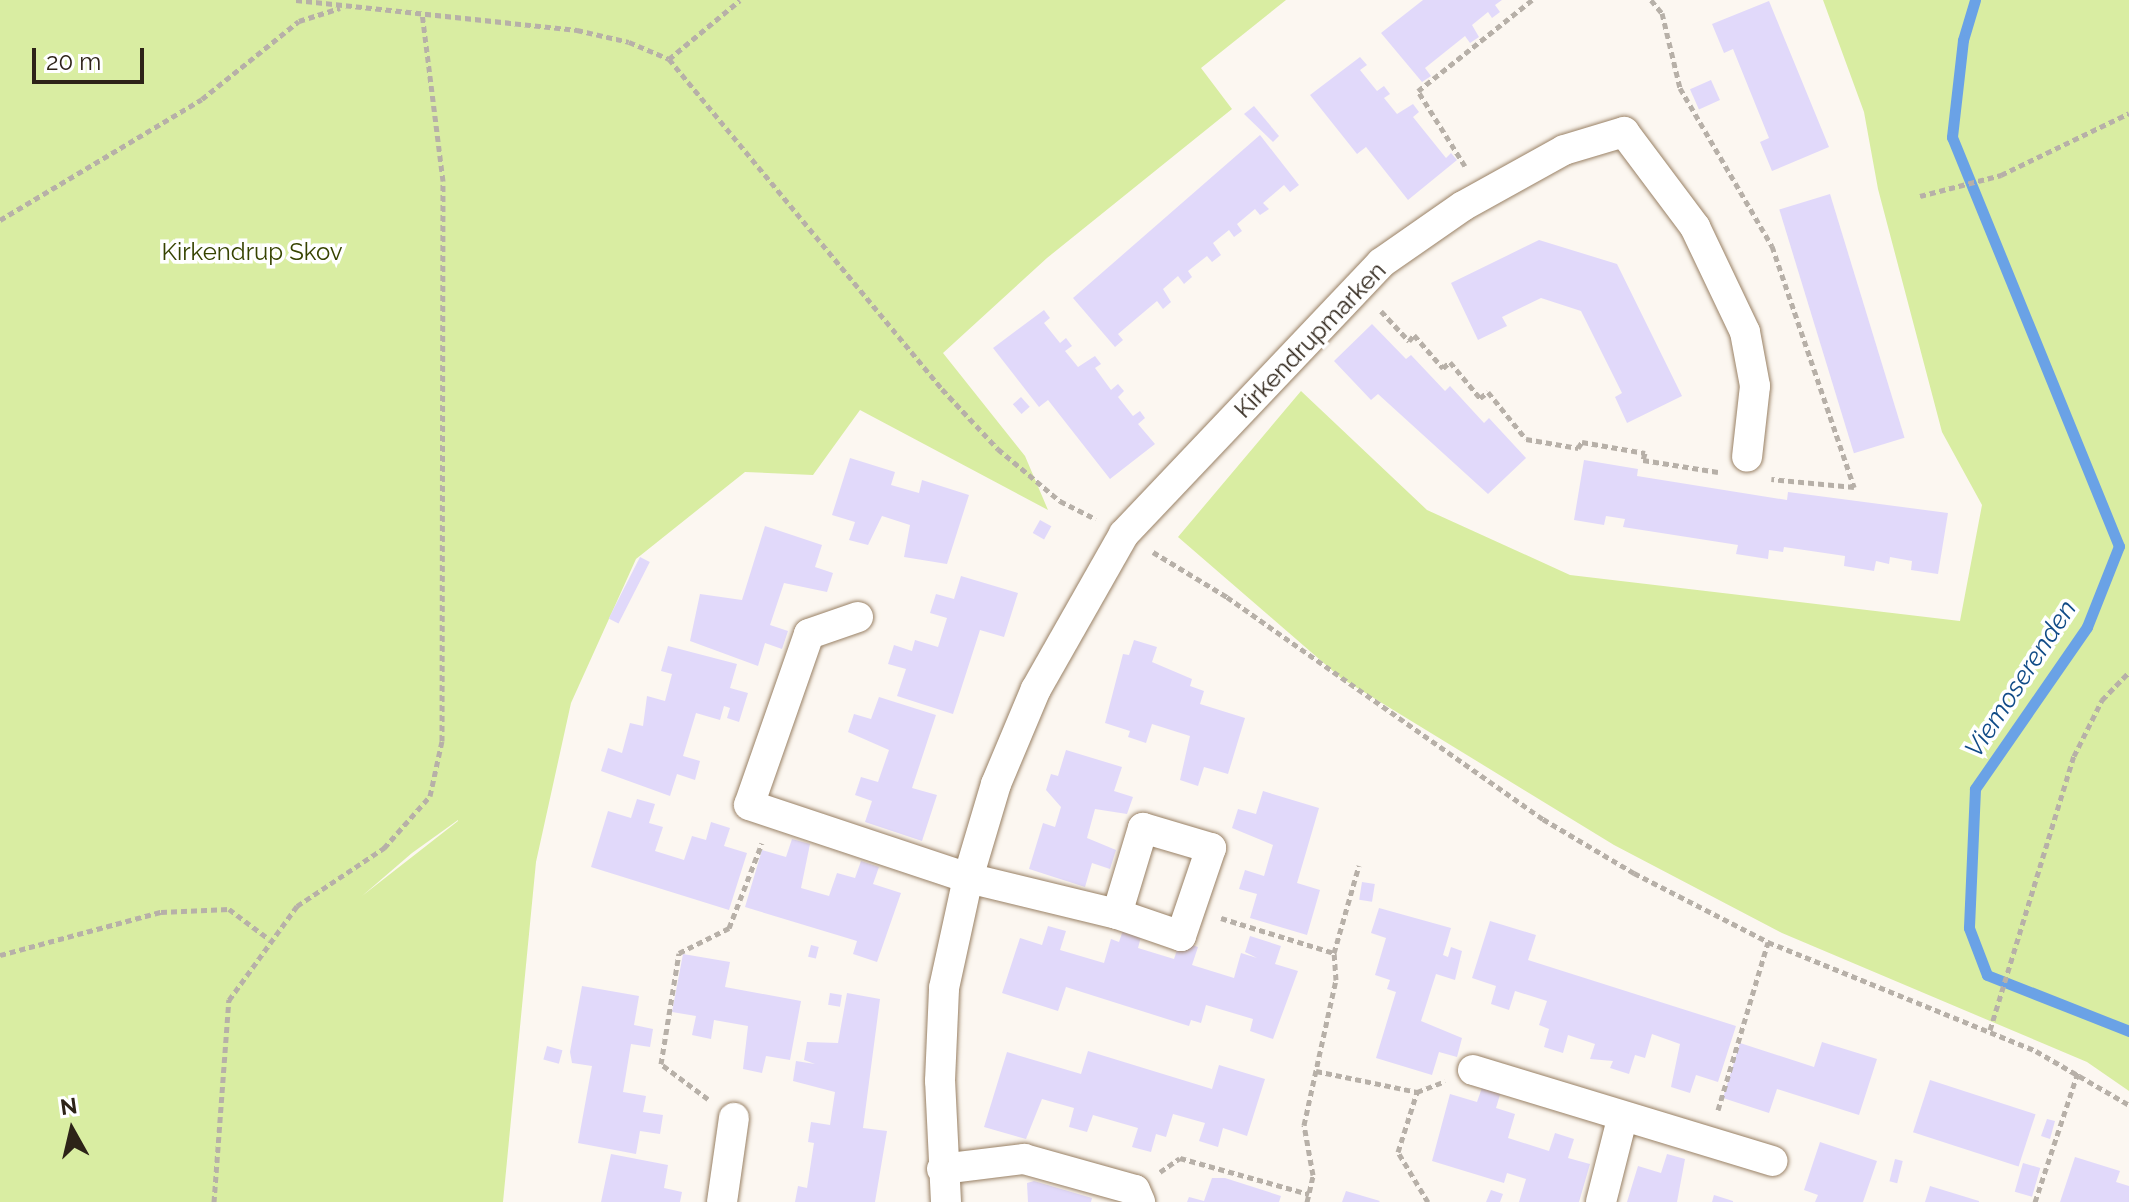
<!DOCTYPE html>
<style>
body{margin:0}
#map{position:relative;width:2129px;height:1202px;overflow:hidden;background:#fcf7f1;font-family:Raleway,sans-serif}
div>[style]{position:absolute}
.green>*{inset:0;background:#d9eda2}
.stream>*{height:11px;margin:-5.5px;padding:0 5.5px;transform-origin:5.5px;border-radius:5.5px;background:#6aa2e6}
.building>*{inset:0;background:#e1d9fa;transform-origin:0 0}
.path>*{height:5px;margin-top:-2.5px;transform-origin:0;background:repeating-linear-gradient(90deg,#b7b0a8 0 6px,transparent 0 10px)}
.roads{filter:drop-shadow(0 0 2px #998165) drop-shadow(0 0 2px #998165)}
.street>*{height:30px;margin:-15px;padding:0 15px;transform-origin:15px;border-radius:15px;background:#fff}
span{translate:-50% -50%;white-space:nowrap;text-align:center;line-height:1.15;-webkit-text-stroke:7px #fff;paint-order:stroke}
.park-label{font-size:24px;color:#364300}
.street-label{font-size:24px;color:#2d2318}
.water-label{font-size:26px;color:#104b87;font-style:italic}
.north{position:absolute;left:32px;top:1090px;width:80px;height:80px;-webkit-text-stroke:6px #fff;paint-order:stroke;rotate:352deg;font-size:22px;font-weight:700;line-height:32px;text-align:center;color:#2d2318}
.north::after{content:'';display:block;margin:auto;width:28px;height:36px;background:#2d2318;clip-path:polygon(50% 0,100% 100%,50% 72%,0 100%)}
.scale{position:absolute;left:32px;top:48px;width:112px;height:36px;box-sizing:border-box;border:4px solid #2d2318;border-top:0;padding-left:10px;font-size:24px;line-height:28px;white-space:nowrap;color:#2d2318;-webkit-text-stroke:6px #fff;paint-order:stroke}
</style>
<div id="map">
<div class="green">
<div style="clip-path:polygon(evenodd,0 0,1286px 0,1201px 68px,1232px 109px,1047px 258px,943px 353px,1025px 456px,1048px 510px,860px 410px,813px 475px,745px 472px,636px 559px,571px 703px,536px 862px,503px 1202px,0 1202px,0 0,458px 820px,458px 821px,362px 896px,412px 853px,458px 820px)"></div>
<div style="clip-path:polygon(1823px 0,2129px 0,2129px 1091px,2087px 1062px,1782px 933px,1614px 845px,1341px 678px,1178px 537px,1301px 391px,1427px 510px,1570px 575px,1960px 621px,1982px 505px,1942px 432px,1878px 189px,1864px 112px)"></div>
</div>
<div class="stream">
<div style="left:1975px;top:0;width:42px;rotate:106.7deg"></div>
<div style="left:1963px;top:40px;width:98px;rotate:96.5deg"></div>
<div style="left:1952px;top:137px;width:442px;rotate:67.8deg"></div>
<div style="left:2119px;top:546px;width:87px;rotate:111.6deg"></div>
<div style="left:2087px;top:627px;width:197px;rotate:124.7deg"></div>
<div style="left:1975px;top:789px;width:139px;rotate:92.5deg"></div>
<div style="left:1969px;top:928px;width:50px;rotate:69deg"></div>
<div style="left:1987px;top:975px;width:153px;rotate:21.5deg"></div>
</div>
<div class="building">
<div style="clip-path:polygon(1423px 0,1502px 0,1495px 5px,1500px 12px,1492px 18px,1488px 12px,1472px 25px,1479px 37px,1470px 43px,1465px 36px,1425px 68px,1431px 76px,1422px 82px,1381px 33px)"></div>
<div style="clip-path:polygon(1769px 1px,1829px 147px,1772px 171px,1760px 142px,1769px 138px,1733px 49px,1724px 53px,1712px 24px)"></div>
<div style="clip-path:polygon(1360px 57px,1367px 65px,1360px 70px,1377px 91px,1384px 86px,1390px 94px,1384px 98px,1397px 114px,1413px 104px,1419px 112px,1413px 117px,1446px 158px,1451px 153px,1457px 160px,1408px 200px,1366px 147px,1357px 154px,1310px 95px)"></div>
<div style="left:1711px;top:80px;width:22px;height:23px;rotate:66deg"></div>
<div style="clip-path:polygon(1254px 106px,1279px 136px,1273px 142px,1244px 114px)"></div>
<div style="clip-path:polygon(1260px 135px,1299px 185px,1290px 192px,1284px 185px,1263px 203px,1269px 209px,1260px 215px,1255px 209px,1237px 224px,1242px 231px,1234px 237px,1229px 230px,1213px 243px,1221px 255px,1212px 262px,1207px 256px,1188px 271px,1192px 277px,1184px 284px,1178px 276px,1163px 289px,1171px 302px,1163px 309px,1157px 301px,1118px 334px,1123px 340px,1115px 347px,1073px 298px)"></div>
<div style="left:1830px;top:194px;width:255px;height:53px;rotate:73deg"></div>
<div style="clip-path:polygon(1539px 240px,1617px 264px,1682px 396px,1627px 423px,1615px 397px,1622px 393px,1581px 311px,1541px 298px,1502px 317px,1507px 326px,1478px 340px,1451px 283px)"></div>
<div style="clip-path:polygon(1044px 310px,1050px 318px,1044px 323px,1060px 343px,1066px 338px,1072px 346px,1065px 351px,1078px 367px,1095px 356px,1101px 364px,1095px 368px,1111px 390px,1118px 384px,1124px 391px,1118px 397px,1133px 416px,1140px 411px,1145px 418px,1138px 424px,1155px 444px,1110px 479px,1048px 400px,1039px 407px,993px 348px)"></div>
<div style="clip-path:polygon(1372px 324px,1406px 359px,1411px 355px,1445px 391px,1450px 386px,1484px 423px,1489px 418px,1526px 458px,1488px 494px,1378px 394px,1371px 400px,1334px 361px)"></div>
<div style="left:1021px;top:397px;width:13px;height:11px;rotate:48deg"></div>
<div style="clip-path:polygon(850px 458px,895px 472px,891px 485px,919px 493px,922px 480px,969px 495px,947px 564px,904px 557px,910px 525px,882px 516px,868px 545px,849px 540px,855px 522px,832px 515px)"></div>
<div style="clip-path:polygon(1584px 460px,1638px 469px,1637px 476px,1787px 500px,1788px 492px,1948px 513px,1938px 574px,1911px 570px,1912px 561px,1890px 557px,1889px 564px,1876px 561px,1874px 571px,1844px 566px,1845px 556px,1784px 547px,1783px 552px,1769px 550px,1768px 559px,1736px 554px,1738px 545px,1623px 527px,1625px 519px,1606px 516px,1604px 525px,1574px 520px)"></div>
<div style="left:1040px;top:520px;width:13px;height:15px;rotate:29deg"></div>
<div style="clip-path:polygon(765px 526px,822px 545px,815px 567px,833px 573px,827px 592px,784px 583px,770px 625px,788px 631px,782px 649px,765px 643px,758px 666px,690px 641px,700px 594px,742px 600px)"></div>
<div style="left:640px;top:557px;width:11px;height:69px;rotate:27deg"></div>
<div style="clip-path:polygon(961px 576px,1018px 593px,1004px 637px,980px 630px,953px 714px,897px 696px,906px 669px,888px 664px,894px 645px,912px 651px,915px 640px,938px 647px,947px 618px,930px 613px,936px 594px,954px 599px)"></div>
<div style="clip-path:polygon(1134px 640px,1157px 647px,1152px 662px,1192px 679px,1190px 686px,1204px 691px,1200px 704px,1245px 718px,1228px 774px,1204px 767px,1198px 786px,1180px 780px,1190px 736px,1152px 724px,1146px 743px,1128px 737px,1130px 731px,1105px 723px,1123px 654px,1129px 655px)"></div>
<div style="clip-path:polygon(668px 646px,737px 664px,730px 688px,748px 693px,739px 722px,727px 718px,730px 708px,724px 706px,720px 720px,696px 713px,683px 756px,700px 761px,695px 780px,677px 774px,670px 796px,601px 771px,608px 748px,622px 753px,630px 723px,643px 726px,647px 696px,665px 701px,672px 674px,661px 671px)"></div>
<div style="clip-path:polygon(879px 697px,936px 715px,912px 788px,937px 795px,922px 841px,865px 822px,872px 801px,855px 795px,861px 777px,878px 782px,889px 750px,848px 732px,854px 714px,871px 719px)"></div>
<div style="clip-path:polygon(1066px 750px,1122px 767px,1114px 791px,1133px 797px,1127px 814px,1095px 809px,1087px 838px,1116px 850px,1110px 869px,1092px 863px,1085px 887px,1029px 869px,1043px 823px,1055px 827px,1061px 807px,1046px 790px,1051px 774px,1058px 776px)"></div>
<div style="clip-path:polygon(1263px 791px,1319px 808px,1297px 883px,1320px 890px,1307px 935px,1250px 918px,1257px 894px,1239px 889px,1245px 870px,1264px 876px,1273px 845px,1232px 828px,1238px 809px,1256px 814px)"></div>
<div style="clip-path:polygon(637px 799px,655px 804px,649px 823px,663px 827px,655px 851px,684px 860px,692px 836px,706px 840px,711px 822px,730px 828px,724px 846px,747px 853px,729px 910px,591px 867px,608px 811px,631px 818px)"></div>
<div style="clip-path:polygon(792px 839px,810px 844px,801px 888px,829px 896px,837px 873px,855px 878px,861px 861px,879px 867px,873px 884px,901px 893px,877px 962px,853px 954px,857px 941px,745px 907px,762px 850px,786px 857px)"></div>
<div style="left:1362px;top:882px;width:13px;height:18px;rotate:9deg"></div>
<div style="clip-path:polygon(1379px 908px,1451px 928px,1443px 955px,1448px 957px,1451px 947px,1462px 951px,1455px 980px,1436px 974px,1421px 1021px,1462px 1038px,1457px 1057px,1439px 1052px,1432px 1075px,1376px 1058px,1396px 992px,1387px 989px,1390px 980px,1375px 975px,1386px 938px,1371px 933px)"></div>
<div style="clip-path:polygon(1490px 921px,1536px 935px,1528px 960px,1736px 1026px,1718px 1082px,1696px 1075px,1690px 1093px,1671px 1087px,1680px 1044px,1652px 1034px,1645px 1058px,1635px 1055px,1629px 1074px,1610px 1068px,1613px 1061px,1590px 1059px,1595px 1044px,1568px 1035px,1563px 1053px,1544px 1047px,1549px 1029px,1539px 1025px,1547px 1001px,1515px 991px,1509px 1010px,1491px 1004px,1496px 986px,1472px 978px)"></div>
<div style="clip-path:polygon(1125px 924px,1143px 929px,1138px 948px,1174px 959px,1180px 941px,1198px 947px,1192px 965px,1234px 978px,1241px 953px,1257px 958px,1245px 952px,1250px 936px,1281px 946px,1275px 964px,1298px 971px,1273px 1039px,1250px 1031px,1253px 1019px,1206px 1005px,1201px 1023px,1191px 1020px,1189px 1026px,1066px 987px,1058px 1011px,1002px 993px,1020px 938px,1042px 945px,1048px 926px,1066px 931px,1060px 950px,1104px 963px,1111px 939px,1119px 942px)"></div>
<div style="left:811px;top:945px;width:8px;height:12px;rotate:14deg"></div>
<div style="clip-path:polygon(683px 954px,730px 962px,725px 987px,801px 1001px,790px 1060px,766px 1056px,762px 1073px,743px 1069px,748px 1026px,714px 1020px,711px 1039px,692px 1035px,696px 1016px,672px 1012px)"></div>
<div style="clip-path:polygon(582px 986px,639px 996px,634px 1025px,653px 1029px,650px 1047px,631px 1044px,623px 1092px,646px 1096px,643px 1112px,663px 1115px,660px 1134px,640px 1131px,636px 1154px,578px 1143px,592px 1066px,572px 1063px,570px 1052px)"></div>
<div style="left:830px;top:993px;width:12px;height:12px;rotate:9deg"></div>
<div style="clip-path:polygon(847px 993px,880px 999px,863px 1128px,887px 1131px,875px 1202px,795px 1202px,798px 1186px,807px 1188px,814px 1143px,808px 1142px,811px 1122px,830px 1125px,835px 1092px,793px 1081px,796px 1061px,815px 1064px,804px 1060px,807px 1042px,838px 1043px)"></div>
<div style="clip-path:polygon(1822px 1042px,1877px 1059px,1859px 1115px,1777px 1089px,1769px 1113px,1723px 1098px,1740px 1043px,1814px 1067px)"></div>
<div style="left:547px;top:1046px;width:16px;height:14px;rotate:15deg"></div>
<div style="clip-path:polygon(1088px 1051px,1212px 1089px,1219px 1065px,1265px 1079px,1247px 1136px,1223px 1128px,1218px 1147px,1199px 1141px,1205px 1123px,1173px 1114px,1166px 1137px,1156px 1134px,1151px 1152px,1132px 1147px,1138px 1128px,1093px 1115px,1087px 1132px,1069px 1127px,1074px 1108px,1042px 1099px,1026px 1139px,984px 1127px,1007px 1052px,1081px 1074px)"></div>
<div style="left:1930px;top:1080px;width:111px;height:55px;rotate:18deg"></div>
<div style="clip-path:polygon(1484px 1082px,1502px 1088px,1496px 1108px,1515px 1114px,1508px 1138px,1549px 1151px,1555px 1133px,1574px 1139px,1568px 1158px,1590px 1164px,1579px 1202px,1519px 1202px,1526px 1179px,1507px 1173px,1504px 1183px,1432px 1161px,1450px 1094px,1477px 1102px)"></div>
<div style="clip-path:polygon(2047px 1119px,2055px 1121px,2050px 1139px,2041px 1136px)"></div>
<div style="clip-path:polygon(1820px 1142px,1877px 1161px,1863px 1202px,1815px 1202px,1818px 1195px,1804px 1190px)"></div>
<div style="clip-path:polygon(611px 1154px,668px 1165px,664px 1188px,682px 1192px,680px 1202px,601px 1202px)"></div>
<div style="clip-path:polygon(1667px 1154px,1685px 1159px,1677px 1202px,1627px 1202px,1638px 1166px,1661px 1173px)"></div>
<div style="clip-path:polygon(2075px 1157px,2120px 1171px,2116px 1182px,2129px 1186px,2129px 1202px,2060px 1202px)"></div>
<div style="left:1895px;top:1159px;width:8px;height:23px;rotate:14deg"></div>
<div style="left:2023px;top:1163px;width:18px;height:30px;rotate:16deg"></div>
<div style="clip-path:polygon(1212px 1178px,1225px 1178px,1281px 1196px,1279px 1202px,1187px 1202px,1189px 1197px,1204px 1201px)"></div>
<div style="clip-path:polygon(1034px 1181px,1092px 1198px,1091px 1202px,1028px 1202px,1027px 1183px)"></div>
<div style="clip-path:polygon(1930px 1186px,1979px 1201px,1979px 1202px,1925px 1202px)"></div>
<div style="clip-path:polygon(1491px 1190px,1503px 1194px,1500px 1202px,1486px 1202px)"></div>
<div style="clip-path:polygon(1346px 1191px,1380px 1201px,1379px 1202px,1342px 1202px)"></div>
<div style="clip-path:polygon(1714px 1195px,1733px 1201px,1733px 1202px,1712px 1202px)"></div>
</div>
<div class="path">
<div style="left:296px;top:0;width:283px;rotate:6.1deg"></div>
<div style="left:577px;top:30px;width:53px;rotate:13deg"></div>
<div style="left:629px;top:42px;width:43px;rotate:23deg"></div>
<div style="left:669px;top:59px;width:428px;rotate:50.4deg"></div>
<div style="left:942px;top:389px;width:82px;rotate:47deg"></div>
<div style="left:998px;top:449px;width:81px;rotate:40deg"></div>
<div style="left:1060px;top:501px;width:40px;rotate:26.6deg"></div>
<div style="left:1651px;top:0;width:17px;rotate:50deg"></div>
<div style="left:1662px;top:13px;width:77px;rotate:76.5deg"></div>
<div style="left:1680px;top:88px;width:183px;rotate:59.8deg"></div>
<div style="left:1772px;top:246px;width:255px;rotate:71.2deg"></div>
<div style="left:1854px;top:487px;width:83px;rotate:-174.5deg"></div>
<div style="left:669px;top:59px;width:92px;rotate:-39.7deg"></div>
<div style="left:1465px;top:166px;width:89px;rotate:-122.1deg"></div>
<div style="left:1418px;top:91px;width:146px;rotate:-38.6deg"></div>
<div style="left:1920px;top:196px;width:84px;rotate:-14.5deg"></div>
<div style="left:2001px;top:175px;width:142px;rotate:-25.8deg"></div>
<div style="left:0;top:220px;width:235px;rotate:-30.9deg"></div>
<div style="left:202px;top:99px;width:124px;rotate:-38.8deg"></div>
<div style="left:299px;top:21px;width:43px;rotate:-17.6deg"></div>
<div style="left:1381px;top:311px;width:41px;rotate:47deg"></div>
<div style="left:1409px;top:341px;width:8px;rotate:-50deg"></div>
<div style="left:1414px;top:335px;width:44px;rotate:48.7deg"></div>
<div style="left:1443px;top:368px;width:9px;rotate:-41deg"></div>
<div style="left:1450px;top:362px;width:47px;rotate:50.2deg"></div>
<div style="left:1480px;top:398px;width:10px;rotate:-37deg"></div>
<div style="left:1488px;top:392px;width:60px;rotate:51deg"></div>
<div style="left:1526px;top:439px;width:53px;rotate:9.8deg"></div>
<div style="left:1578px;top:448px;width:7px;rotate:-56deg"></div>
<div style="left:1582px;top:442px;width:64px;rotate:9.9deg"></div>
<div style="left:1645px;top:453px;width:7px;rotate:106deg"></div>
<div style="left:1643px;top:460px;width:76px;rotate:9.1deg"></div>
<div style="left:1153px;top:552px;width:87px;rotate:31.3deg"></div>
<div style="left:1227px;top:597px;width:386px;rotate:35.1deg"></div>
<div style="left:1543px;top:819px;width:106px;rotate:30.7deg"></div>
<div style="left:1634px;top:873px;width:151px;rotate:27.2deg"></div>
<div style="left:1768px;top:942px;width:289px;rotate:22.1deg"></div>
<div style="left:2036px;top:1051px;width:108px;rotate:30.1deg"></div>
<div style="left:1221px;top:918px;width:118px;rotate:17.2deg"></div>
<div style="left:0;top:955px;width:167px;rotate:-15deg"></div>
<div style="left:161px;top:912px;width:68px;rotate:-2.5deg"></div>
<div style="left:229px;top:909px;width:50px;rotate:36.9deg"></div>
<div style="left:1990px;top:1030px;width:287px;rotate:-73deg"></div>
<div style="left:2074px;top:756px;width:63px;rotate:-63.4deg"></div>
<div style="left:2102px;top:700px;width:39px;rotate:-46deg"></div>
<div style="left:1316px;top:1071px;width:103px;rotate:11.7deg"></div>
<div style="left:708px;top:1099px;width:59px;rotate:-143.3deg"></div>
<div style="left:661px;top:1064px;width:112px;rotate:-80.8deg"></div>
<div style="left:679px;top:953px;width:56px;rotate:-26.6deg"></div>
<div style="left:729px;top:928px;width:91px;rotate:-68.8deg"></div>
<div style="left:1718px;top:1110px;width:175px;rotate:-73.4deg"></div>
<div style="left:1160px;top:1172px;width:24px;rotate:-35deg"></div>
<div style="left:1180px;top:1158px;width:134px;rotate:15.6deg"></div>
<div style="left:214px;top:1202px;width:203px;rotate:-85.8deg"></div>
<div style="left:229px;top:1000px;width:116px;rotate:-54.1deg"></div>
<div style="left:297px;top:906px;width:105px;rotate:-33.7deg"></div>
<div style="left:384px;top:848px;width:69px;rotate:-48.5deg"></div>
<div style="left:430px;top:796px;width:56px;rotate:-77.7deg"></div>
<div style="left:442px;top:741px;width:560px;rotate:-89.9deg"></div>
<div style="left:443px;top:181px;width:169px;rotate:-97.1deg"></div>
<div style="left:1307px;top:1202px;width:28px;rotate:-77deg"></div>
<div style="left:1313px;top:1175px;width:51px;rotate:-100.2deg"></div>
<div style="left:1304px;top:1125px;width:148px;rotate:-77.6deg"></div>
<div style="left:1336px;top:980px;width:27px;rotate:-94deg"></div>
<div style="left:1334px;top:953px;width:91px;rotate:-74.1deg"></div>
<div style="left:1428px;top:1202px;width:58px;rotate:-121deg"></div>
<div style="left:1398px;top:1152px;width:63px;rotate:-72.4deg"></div>
<div style="left:1417px;top:1092px;width:30px;rotate:-21deg"></div>
<div style="left:2035px;top:1202px;width:137px;rotate:-71.7deg"></div>
</div>
<div class="roads">
<div class="street">
<div style="left:858px;top:617px;width:52px;rotate:160.9deg"></div>
<div style="left:809px;top:634px;width:181px;rotate:109.3deg"></div>
<div style="left:749px;top:805px;width:231px;rotate:18.4deg"></div>
<div style="left:968px;top:878px;width:153px;rotate:13.6deg"></div>
<div style="left:1117px;top:914px;width:90px;rotate:-73.2deg"></div>
<div style="left:1143px;top:828px;width:71px;rotate:16.4deg"></div>
<div style="left:1211px;top:848px;width:93px;rotate:108.8deg"></div>
<div style="left:1181px;top:936px;width:68px;rotate:-161deg"></div>
<div style="left:1473px;top:1070px;width:313px;rotate:16.9deg"></div>
<div style="left:942px;top:1169px;width:83px;rotate:-7deg"></div>
<div style="left:1024px;top:1159px;width:115px;rotate:15.6deg"></div>
<div style="left:1135px;top:1190px;width:13px;rotate:67deg"></div>
<div style="left:722px;top:1202px;width:85px;rotate:-81.9deg"></div>
<div style="left:946px;top:1202px;width:121px;rotate:-92.8deg"></div>
<div style="left:940px;top:1081px;width:93px;rotate:-87.5deg"></div>
<div style="left:944px;top:988px;width:113px;rotate:-77.7deg"></div>
<div style="left:968px;top:878px;width:98px;rotate:-73.4deg"></div>
<div style="left:996px;top:784px;width:103px;rotate:-67.2deg"></div>
<div style="left:1036px;top:689px;width:178px;rotate:-60.4deg"></div>
<div style="left:1124px;top:534px;width:373px;rotate:-46.5deg"></div>
<div style="left:1381px;top:263px;width:100px;rotate:-34.8deg"></div>
<div style="left:1463px;top:206px;width:115px;rotate:-29deg"></div>
<div style="left:1564px;top:150px;width:63px;rotate:-16.7deg"></div>
<div style="left:1624px;top:132px;width:119px;rotate:53.2deg"></div>
<div style="left:1695px;top:227px;width:116px;rotate:64.5deg"></div>
<div style="left:1745px;top:332px;width:55px;rotate:79.5deg"></div>
<div style="left:1755px;top:386px;width:71px;rotate:96.4deg"></div>
<div style="left:1601px;top:1202px;width:86px;rotate:-75.8deg"></div>
</div>
</div>
<div class="park-label">
<span style="left:252px;top:252px">Kirkendrup Skov</span>
</div>
<div class="street-label">
<span style="left:1310px;top:340px;rotate:-46deg">Kirkendrupmarken</span>
</div>
<div class="water-label">
<span style="left:2021px;top:679px;rotate:-57deg">Viemoserenden</span>
</div>
<div class="north">N</div>
<div class="scale">20 m</div>
</div>
